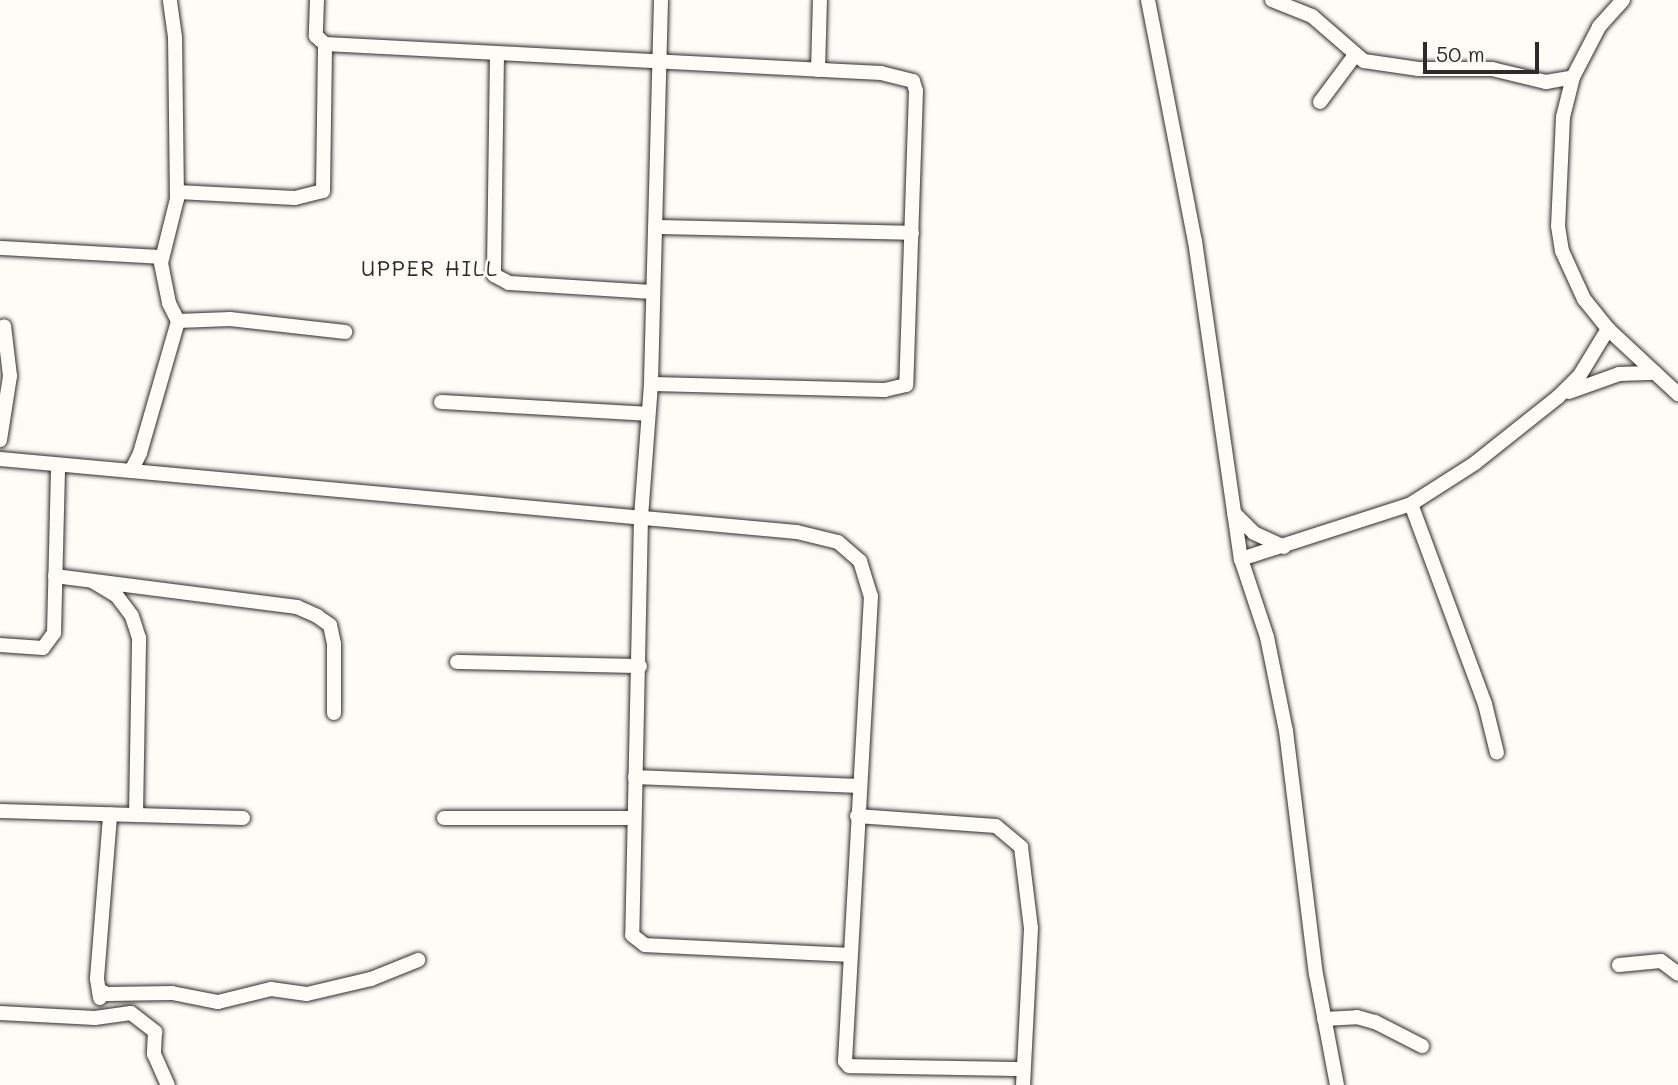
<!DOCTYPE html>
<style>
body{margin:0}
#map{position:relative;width:1678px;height:1085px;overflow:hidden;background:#fdfcf7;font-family:Mali,sans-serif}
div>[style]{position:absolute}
.roads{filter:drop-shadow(0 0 2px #2b2b2b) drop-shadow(0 0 2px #2b2b2b)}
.minor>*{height:14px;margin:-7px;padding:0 7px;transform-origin:7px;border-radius:7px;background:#fdfcf7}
span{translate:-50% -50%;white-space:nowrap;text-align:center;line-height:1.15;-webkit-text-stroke:5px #fdfcf7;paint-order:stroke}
.quarter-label{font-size:21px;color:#2b2b2b;letter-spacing:2px}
.scale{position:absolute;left:1423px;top:42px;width:116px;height:32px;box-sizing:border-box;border:4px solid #2b2b2b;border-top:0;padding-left:9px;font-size:21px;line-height:24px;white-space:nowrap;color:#2b2b2b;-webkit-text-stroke:5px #fdfcf7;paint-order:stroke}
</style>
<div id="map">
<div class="roads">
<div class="minor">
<div style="left:317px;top:0;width:36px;rotate:92deg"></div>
<div style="left:316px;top:36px;width:12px;rotate:42deg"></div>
<div style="left:325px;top:44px;width:557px;rotate:2.99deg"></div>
<div style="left:881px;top:73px;width:33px;rotate:14deg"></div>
<div style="left:913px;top:81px;width:10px;rotate:73deg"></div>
<div style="left:916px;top:91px;width:294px;rotate:91.9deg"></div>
<div style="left:906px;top:385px;width:22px;rotate:167deg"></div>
<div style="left:885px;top:390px;width:234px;rotate:-178.5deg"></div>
<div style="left:661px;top:0;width:384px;rotate:91.5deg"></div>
<div style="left:651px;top:384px;width:134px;rotate:94.3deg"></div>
<div style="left:641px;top:518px;width:417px;rotate:91.2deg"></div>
<div style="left:632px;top:935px;width:16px;rotate:38deg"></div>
<div style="left:645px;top:945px;width:205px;rotate:2.8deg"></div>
<div style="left:1148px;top:0;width:246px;rotate:79deg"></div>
<div style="left:1195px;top:241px;width:321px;rotate:81.8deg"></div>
<div style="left:1241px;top:559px;width:82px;rotate:71.6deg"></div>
<div style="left:1267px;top:637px;width:96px;rotate:78.6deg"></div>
<div style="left:1286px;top:731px;width:245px;rotate:83deg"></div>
<div style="left:1316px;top:974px;width:113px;rotate:79.3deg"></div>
<div style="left:1272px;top:0;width:43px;rotate:21.8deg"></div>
<div style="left:1312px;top:16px;width:69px;rotate:40.9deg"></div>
<div style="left:1364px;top:61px;width:55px;rotate:8.4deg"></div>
<div style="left:1418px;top:69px;width:74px"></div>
<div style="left:1492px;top:69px;width:56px;rotate:13.5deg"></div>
<div style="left:1546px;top:82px;width:27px;rotate:-10deg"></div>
<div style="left:1623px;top:0;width:36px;rotate:132deg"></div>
<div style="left:1599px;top:27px;width:56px;rotate:117.5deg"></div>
<div style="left:1573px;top:77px;width:41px;rotate:104deg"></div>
<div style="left:1563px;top:117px;width:109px;rotate:92.6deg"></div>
<div style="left:1558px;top:226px;width:25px;rotate:81deg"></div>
<div style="left:1562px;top:251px;width:53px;rotate:65.4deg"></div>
<div style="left:1584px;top:299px;width:38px;rotate:51deg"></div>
<div style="left:1608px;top:329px;width:96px;rotate:42.9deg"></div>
<div style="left:497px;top:54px;width:221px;rotate:90.8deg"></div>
<div style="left:494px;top:275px;width:17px;rotate:28deg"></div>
<div style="left:509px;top:283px;width:144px;rotate:3.6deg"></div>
<div style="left:818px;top:70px;width:70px;rotate:-88.4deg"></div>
<div style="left:1320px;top:102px;width:59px;rotate:-53.3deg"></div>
<div style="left:177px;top:192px;width:118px;rotate:2.9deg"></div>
<div style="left:295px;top:198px;width:29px;rotate:-14deg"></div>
<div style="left:323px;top:191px;width:147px;rotate:-89.2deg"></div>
<div style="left:656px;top:227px;width:256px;rotate:1.3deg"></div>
<div style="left:0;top:248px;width:161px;rotate:3.2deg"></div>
<div style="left:178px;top:321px;width:52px;rotate:-2.2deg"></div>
<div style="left:230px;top:319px;width:116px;rotate:6.4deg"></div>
<div style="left:1569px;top:392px;width:53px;rotate:-19.8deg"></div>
<div style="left:1619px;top:374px;width:36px;rotate:-2deg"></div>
<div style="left:441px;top:402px;width:207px;rotate:3.3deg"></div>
<div style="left:0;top:440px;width:65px;rotate:-81.1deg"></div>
<div style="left:10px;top:376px;width:50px;rotate:-96.8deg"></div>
<div style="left:0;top:459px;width:800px;rotate:5.23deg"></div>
<div style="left:797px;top:532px;width:42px;rotate:13.7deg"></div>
<div style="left:838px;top:542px;width:29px;rotate:41deg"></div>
<div style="left:860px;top:561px;width:37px;rotate:73deg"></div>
<div style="left:871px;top:596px;width:466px;rotate:93.2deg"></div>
<div style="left:845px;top:1061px;width:6px;rotate:51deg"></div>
<div style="left:849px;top:1066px;width:174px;rotate:1deg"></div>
<div style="left:131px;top:471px;width:20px;rotate:-63deg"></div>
<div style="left:140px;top:453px;width:137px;rotate:-73.9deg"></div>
<div style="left:178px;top:321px;width:20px;rotate:-117deg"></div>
<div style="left:169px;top:303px;width:41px;rotate:-101.3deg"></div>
<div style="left:161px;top:263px;width:66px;rotate:-76deg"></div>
<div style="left:177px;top:199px;width:162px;rotate:-90.7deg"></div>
<div style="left:175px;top:37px;width:37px;rotate:-98deg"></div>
<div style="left:1411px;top:504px;width:213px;rotate:69.7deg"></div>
<div style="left:1485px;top:704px;width:50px;rotate:76.2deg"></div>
<div style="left:1234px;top:513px;width:28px;rotate:45deg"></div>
<div style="left:1254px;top:533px;width:33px;rotate:25deg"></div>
<div style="left:1241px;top:559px;width:179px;rotate:-17.9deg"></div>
<div style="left:1411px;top:504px;width:76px;rotate:-32.6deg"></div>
<div style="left:1475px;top:463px;width:106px;rotate:-38.5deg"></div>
<div style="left:1558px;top:397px;width:31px;rotate:-45deg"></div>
<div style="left:1580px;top:375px;width:54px;rotate:-58.7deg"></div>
<div style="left:55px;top:576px;width:244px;rotate:7.3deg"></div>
<div style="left:297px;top:607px;width:22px;rotate:24deg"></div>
<div style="left:317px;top:616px;width:16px;rotate:35deg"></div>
<div style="left:330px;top:625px;width:19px;rotate:78deg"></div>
<div style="left:334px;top:644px;width:69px;rotate:90deg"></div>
<div style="left:0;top:645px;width:43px;rotate:4deg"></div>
<div style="left:43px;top:648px;width:19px;rotate:-54deg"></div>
<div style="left:54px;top:633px;width:168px;rotate:-88.6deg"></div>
<div style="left:457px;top:662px;width:183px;rotate:1.3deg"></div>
<div style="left:635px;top:777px;width:224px;rotate:2.3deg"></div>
<div style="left:0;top:811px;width:136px;rotate:1.7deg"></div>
<div style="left:136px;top:815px;width:177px;rotate:-89deg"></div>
<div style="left:139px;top:638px;width:23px;rotate:-108deg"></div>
<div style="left:132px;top:616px;width:25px;rotate:-127deg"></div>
<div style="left:117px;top:596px;width:29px;rotate:-149deg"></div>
<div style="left:136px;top:815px;width:107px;rotate:1.6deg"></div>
<div style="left:857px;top:816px;width:139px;rotate:4.1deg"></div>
<div style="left:996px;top:826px;width:33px;rotate:40deg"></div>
<div style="left:1021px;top:847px;width:82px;rotate:83deg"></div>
<div style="left:1031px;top:928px;width:157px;rotate:92.9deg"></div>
<div style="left:444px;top:818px;width:189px"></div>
<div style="left:1619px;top:965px;width:42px;rotate:-5.4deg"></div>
<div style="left:1661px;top:961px;width:21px;rotate:37deg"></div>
<div style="left:99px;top:990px;width:9px;rotate:27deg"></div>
<div style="left:107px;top:994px;width:65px;rotate:-0.9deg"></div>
<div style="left:172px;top:993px;width:47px;rotate:11.1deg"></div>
<div style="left:218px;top:1002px;width:55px;rotate:-13.8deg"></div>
<div style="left:271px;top:989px;width:36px;rotate:8deg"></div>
<div style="left:307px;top:994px;width:66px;rotate:-13.2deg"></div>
<div style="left:371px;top:979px;width:51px;rotate:-22deg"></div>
<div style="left:100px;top:998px;width:20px;rotate:-99deg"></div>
<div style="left:97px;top:978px;width:164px;rotate:-85.4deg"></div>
<div style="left:0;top:1013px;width:95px;rotate:3deg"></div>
<div style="left:95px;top:1018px;width:36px;rotate:-8deg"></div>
<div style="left:131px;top:1013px;width:31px;rotate:38deg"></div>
<div style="left:155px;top:1032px;width:22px;rotate:93deg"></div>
<div style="left:154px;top:1054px;width:34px;rotate:66deg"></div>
<div style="left:1324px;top:1019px;width:33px;rotate:-3deg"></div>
<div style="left:1357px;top:1017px;width:19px;rotate:16deg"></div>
<div style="left:1375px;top:1022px;width:53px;rotate:27.1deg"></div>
</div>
</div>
<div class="quarter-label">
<span style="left:430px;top:268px">UPPER HILL</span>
</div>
<div class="scale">50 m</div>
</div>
